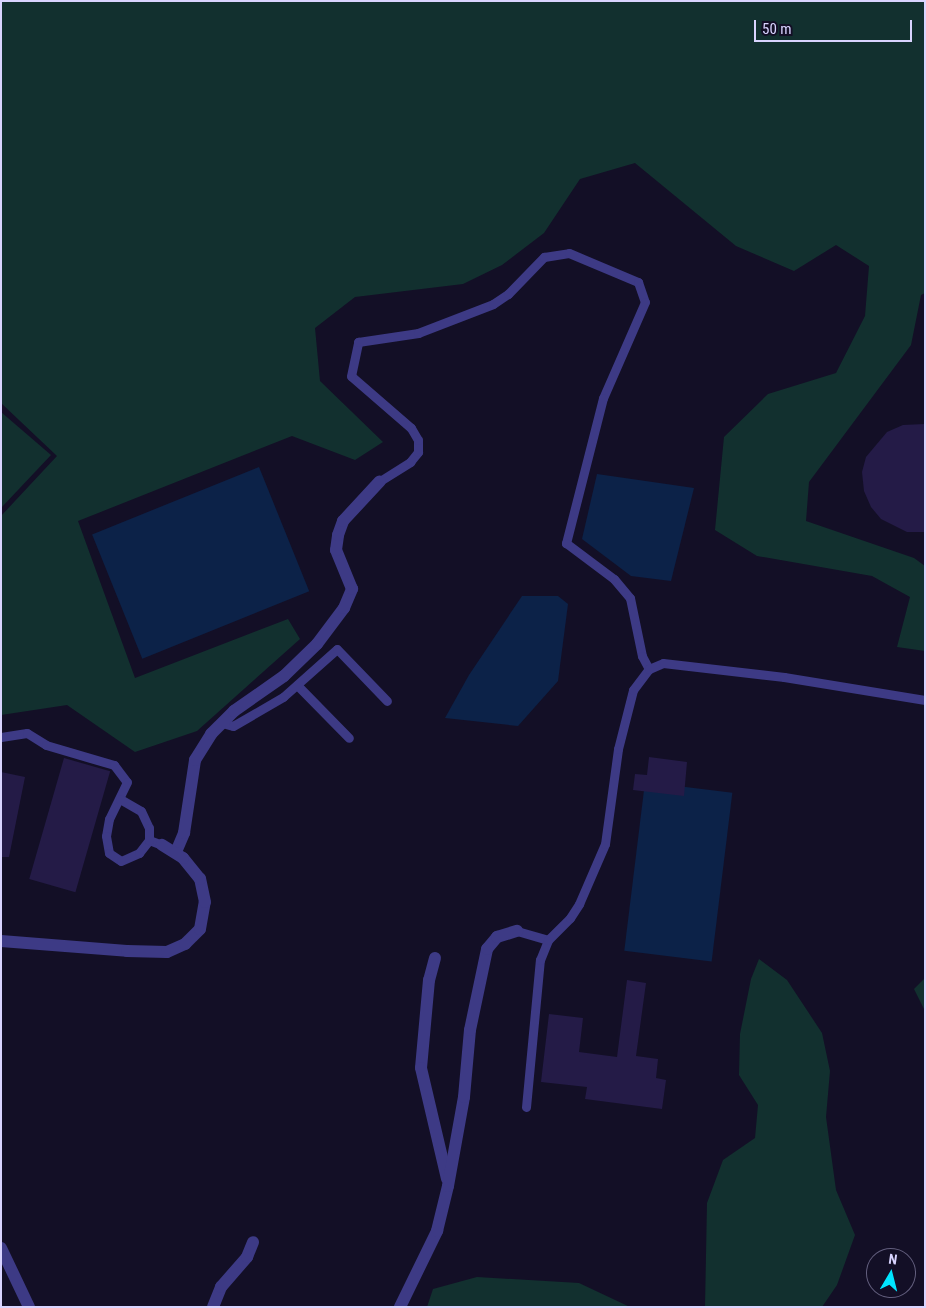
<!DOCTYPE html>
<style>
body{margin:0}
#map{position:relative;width:926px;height:1308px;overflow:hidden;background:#130f26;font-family:"Roboto Condensed",sans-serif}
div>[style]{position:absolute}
.green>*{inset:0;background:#12302f}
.water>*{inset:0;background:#0c2248;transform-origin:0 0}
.building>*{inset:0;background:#241b47;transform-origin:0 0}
.lane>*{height:9px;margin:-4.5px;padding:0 4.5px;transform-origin:4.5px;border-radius:4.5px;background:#3d3a85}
.street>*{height:12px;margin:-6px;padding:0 6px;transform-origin:6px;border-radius:6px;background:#3d3a85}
span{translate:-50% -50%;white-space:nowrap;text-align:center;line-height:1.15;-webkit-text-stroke:5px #130f26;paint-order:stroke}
.frame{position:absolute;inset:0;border:2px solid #d9d4ff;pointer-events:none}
.north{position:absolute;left:866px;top:1248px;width:50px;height:50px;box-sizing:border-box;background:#130f26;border:1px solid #625e7d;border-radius:50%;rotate:8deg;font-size:14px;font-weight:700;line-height:20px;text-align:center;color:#d9d4ff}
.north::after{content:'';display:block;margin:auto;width:18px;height:22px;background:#00e5ff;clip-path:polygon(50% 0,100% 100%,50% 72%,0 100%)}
.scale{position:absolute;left:754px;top:20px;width:158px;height:22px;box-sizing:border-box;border:2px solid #d9d4ff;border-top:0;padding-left:6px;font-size:15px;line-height:18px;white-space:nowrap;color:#d9d4ff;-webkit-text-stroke:4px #130f26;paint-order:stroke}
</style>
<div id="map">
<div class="green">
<div style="clip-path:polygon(1px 1px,925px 1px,925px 293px,921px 295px,911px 345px,809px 482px,806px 521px,914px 558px,925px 566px,925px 651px,897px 647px,910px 597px,872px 576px,757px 556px,715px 530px,724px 437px,768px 394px,836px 373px,865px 316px,869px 266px,836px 245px,794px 271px,736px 246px,635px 163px,580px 179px,544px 233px,502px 265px,463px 284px,355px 297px,315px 328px,320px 381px,383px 442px,355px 460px,292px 436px,78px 521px,135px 678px,288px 619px,300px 639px,197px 731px,135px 752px,67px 705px,1px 715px,1px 516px,57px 456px,1px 403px)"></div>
<div style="clip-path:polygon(1px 412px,51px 455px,1px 508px)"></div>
<div style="clip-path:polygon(759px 959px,787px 980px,822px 1033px,830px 1071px,826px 1117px,836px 1190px,855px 1235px,837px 1285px,822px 1307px,705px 1307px,707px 1203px,723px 1160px,755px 1138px,758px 1105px,739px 1075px,740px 1034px,751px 979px)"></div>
<div style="clip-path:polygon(925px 978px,925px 1011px,914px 989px)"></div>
<div style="clip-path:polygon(477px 1277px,579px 1283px,630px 1307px,427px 1307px,433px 1289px)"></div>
</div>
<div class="water">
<div style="left:259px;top:467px;width:134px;height:180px;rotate:68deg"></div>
<div style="clip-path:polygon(597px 474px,694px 488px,671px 581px,631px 576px,582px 539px)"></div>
<div style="clip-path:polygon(558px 596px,568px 604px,558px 681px,518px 726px,445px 718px,469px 675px,522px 596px)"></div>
<div style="left:645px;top:782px;width:88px;height:170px;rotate:7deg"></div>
</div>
<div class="building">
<div style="clip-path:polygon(925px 424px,925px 532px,907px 532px,881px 519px,871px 507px,864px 491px,862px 472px,866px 457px,887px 432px,903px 425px)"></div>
<div style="clip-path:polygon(649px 757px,687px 762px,684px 796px,633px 790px,635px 774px,647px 775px)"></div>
<div style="left:64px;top:758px;width:48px;height:126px;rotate:16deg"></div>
<div style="clip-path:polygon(1px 772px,25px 777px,9px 857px,1px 857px)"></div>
<div style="clip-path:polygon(627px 980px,646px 983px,636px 1056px,658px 1059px,656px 1078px,666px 1080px,662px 1109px,585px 1099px,587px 1087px,541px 1082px,549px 1014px,583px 1018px,579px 1052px,617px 1057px)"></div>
</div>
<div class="lane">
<div style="left:380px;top:481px;width:36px;rotate:-32deg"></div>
<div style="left:410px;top:462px;width:13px;rotate:-51deg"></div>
<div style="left:418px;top:452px;width:12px;rotate:-90deg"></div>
<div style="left:418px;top:440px;width:14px;rotate:-120deg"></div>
<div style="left:411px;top:428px;width:79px;rotate:-139.1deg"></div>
<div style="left:351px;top:376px;width:35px;rotate:-78deg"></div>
<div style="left:358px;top:342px;width:61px;rotate:-8.5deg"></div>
<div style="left:418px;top:333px;width:80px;rotate:-21.1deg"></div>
<div style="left:493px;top:304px;width:18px;rotate:-34deg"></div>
<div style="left:508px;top:294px;width:52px;rotate:-45.8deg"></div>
<div style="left:544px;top:257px;width:25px;rotate:-9deg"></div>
<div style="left:569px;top:253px;width:75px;rotate:22.8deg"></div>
<div style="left:638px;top:282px;width:21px;rotate:71deg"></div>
<div style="left:645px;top:302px;width:105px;rotate:113.6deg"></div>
<div style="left:603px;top:398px;width:150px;rotate:104.3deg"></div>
<div style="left:566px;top:543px;width:60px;rotate:36.9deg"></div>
<div style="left:614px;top:579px;width:25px;rotate:50deg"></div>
<div style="left:630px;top:598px;width:59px;rotate:78.3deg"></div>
<div style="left:642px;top:656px;width:15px;rotate:62deg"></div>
<div style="left:297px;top:685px;width:74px;rotate:45.5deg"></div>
<div style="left:222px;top:723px;width:11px;rotate:15deg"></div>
<div style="left:233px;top:726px;width:58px;rotate:-30.1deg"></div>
<div style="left:283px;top:697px;width:72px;rotate:-41.6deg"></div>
<div style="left:337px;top:649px;width:72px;rotate:46.1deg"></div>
<div style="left:1px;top:737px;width:26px;rotate:-9deg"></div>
<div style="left:27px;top:733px;width:22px;rotate:32deg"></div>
<div style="left:46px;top:745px;width:71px;rotate:16.4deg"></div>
<div style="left:114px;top:765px;width:21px;rotate:53deg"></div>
<div style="left:127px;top:782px;width:41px;rotate:115.9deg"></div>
<div style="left:109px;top:819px;width:17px;rotate:100deg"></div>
<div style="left:106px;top:836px;width:17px;rotate:80deg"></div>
<div style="left:109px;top:853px;width:14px;rotate:34deg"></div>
<div style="left:121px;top:861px;width:20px;rotate:-24deg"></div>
<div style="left:139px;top:853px;width:16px;rotate:-52deg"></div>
<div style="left:149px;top:840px;width:14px;rotate:21deg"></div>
<div style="left:120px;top:799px;width:24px;rotate:30deg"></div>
<div style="left:141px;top:811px;width:19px;rotate:65deg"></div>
<div style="left:149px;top:828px;width:12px;rotate:90deg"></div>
<div style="left:517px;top:931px;width:32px;rotate:16deg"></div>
<div style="left:526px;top:1107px;width:148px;rotate:-84.6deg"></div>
<div style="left:540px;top:960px;width:22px;rotate:-68deg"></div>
<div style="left:548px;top:940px;width:31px;rotate:-45deg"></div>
<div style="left:570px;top:918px;width:17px;rotate:-57deg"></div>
<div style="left:579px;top:904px;width:65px;rotate:-66.6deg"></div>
<div style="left:605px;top:844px;width:96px;rotate:-82.2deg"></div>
<div style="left:618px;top:749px;width:61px;rotate:-75.7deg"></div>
<div style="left:633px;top:690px;width:26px;rotate:-53deg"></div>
<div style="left:649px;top:669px;width:15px;rotate:-23deg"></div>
<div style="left:663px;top:663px;width:122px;rotate:6.6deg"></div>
<div style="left:784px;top:677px;width:143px;rotate:9.3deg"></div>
</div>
<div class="street">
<div style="left:176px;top:852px;width:21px;rotate:-67deg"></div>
<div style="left:184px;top:833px;width:74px;rotate:-81.4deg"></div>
<div style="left:195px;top:760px;width:31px;rotate:-58deg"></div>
<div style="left:211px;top:734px;width:33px;rotate:-45deg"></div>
<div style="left:234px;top:711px;width:61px;rotate:-35deg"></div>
<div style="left:284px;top:676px;width:46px;rotate:-44.1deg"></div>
<div style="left:317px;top:644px;width:45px;rotate:-53.1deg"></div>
<div style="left:344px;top:608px;width:21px;rotate:-67deg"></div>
<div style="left:352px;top:589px;width:42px;rotate:-112.3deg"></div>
<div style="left:336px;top:550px;width:15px;rotate:-82deg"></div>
<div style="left:338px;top:535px;width:15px;rotate:-70deg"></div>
<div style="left:343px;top:521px;width:54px;rotate:-47.2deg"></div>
<div style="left:1px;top:941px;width:126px;rotate:4.5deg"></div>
<div style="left:127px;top:951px;width:40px;rotate:1.4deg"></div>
<div style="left:167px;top:952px;width:20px;rotate:-24deg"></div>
<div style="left:185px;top:944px;width:21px;rotate:-45deg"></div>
<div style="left:200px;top:929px;width:27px;rotate:-80deg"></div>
<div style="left:205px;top:902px;width:24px;rotate:-102deg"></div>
<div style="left:200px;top:879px;width:27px;rotate:-129deg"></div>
<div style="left:183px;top:858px;width:25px;rotate:-148deg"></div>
<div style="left:435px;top:958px;width:23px;rotate:105deg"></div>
<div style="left:429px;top:980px;width:88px;rotate:95.2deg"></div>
<div style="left:421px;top:1068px;width:114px;rotate:76.8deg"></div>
<div style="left:1px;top:1248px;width:65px;rotate:64.6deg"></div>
<div style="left:213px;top:1307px;width:22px;rotate:-68deg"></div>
<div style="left:221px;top:1287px;width:40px;rotate:-49deg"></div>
<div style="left:247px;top:1257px;width:16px;rotate:-68deg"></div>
<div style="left:400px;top:1307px;width:85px;rotate:-64deg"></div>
<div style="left:437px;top:1231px;width:46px;rotate:-76.3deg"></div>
<div style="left:448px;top:1186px;width:90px;rotate:-79.8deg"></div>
<div style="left:464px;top:1097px;width:67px;rotate:-84.9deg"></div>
<div style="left:470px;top:1030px;width:83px;rotate:-78.1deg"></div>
<div style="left:487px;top:949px;width:16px;rotate:-50deg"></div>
<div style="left:497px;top:937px;width:21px;rotate:-17deg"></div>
</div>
<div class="frame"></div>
<div class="north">N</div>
<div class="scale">50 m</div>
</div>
